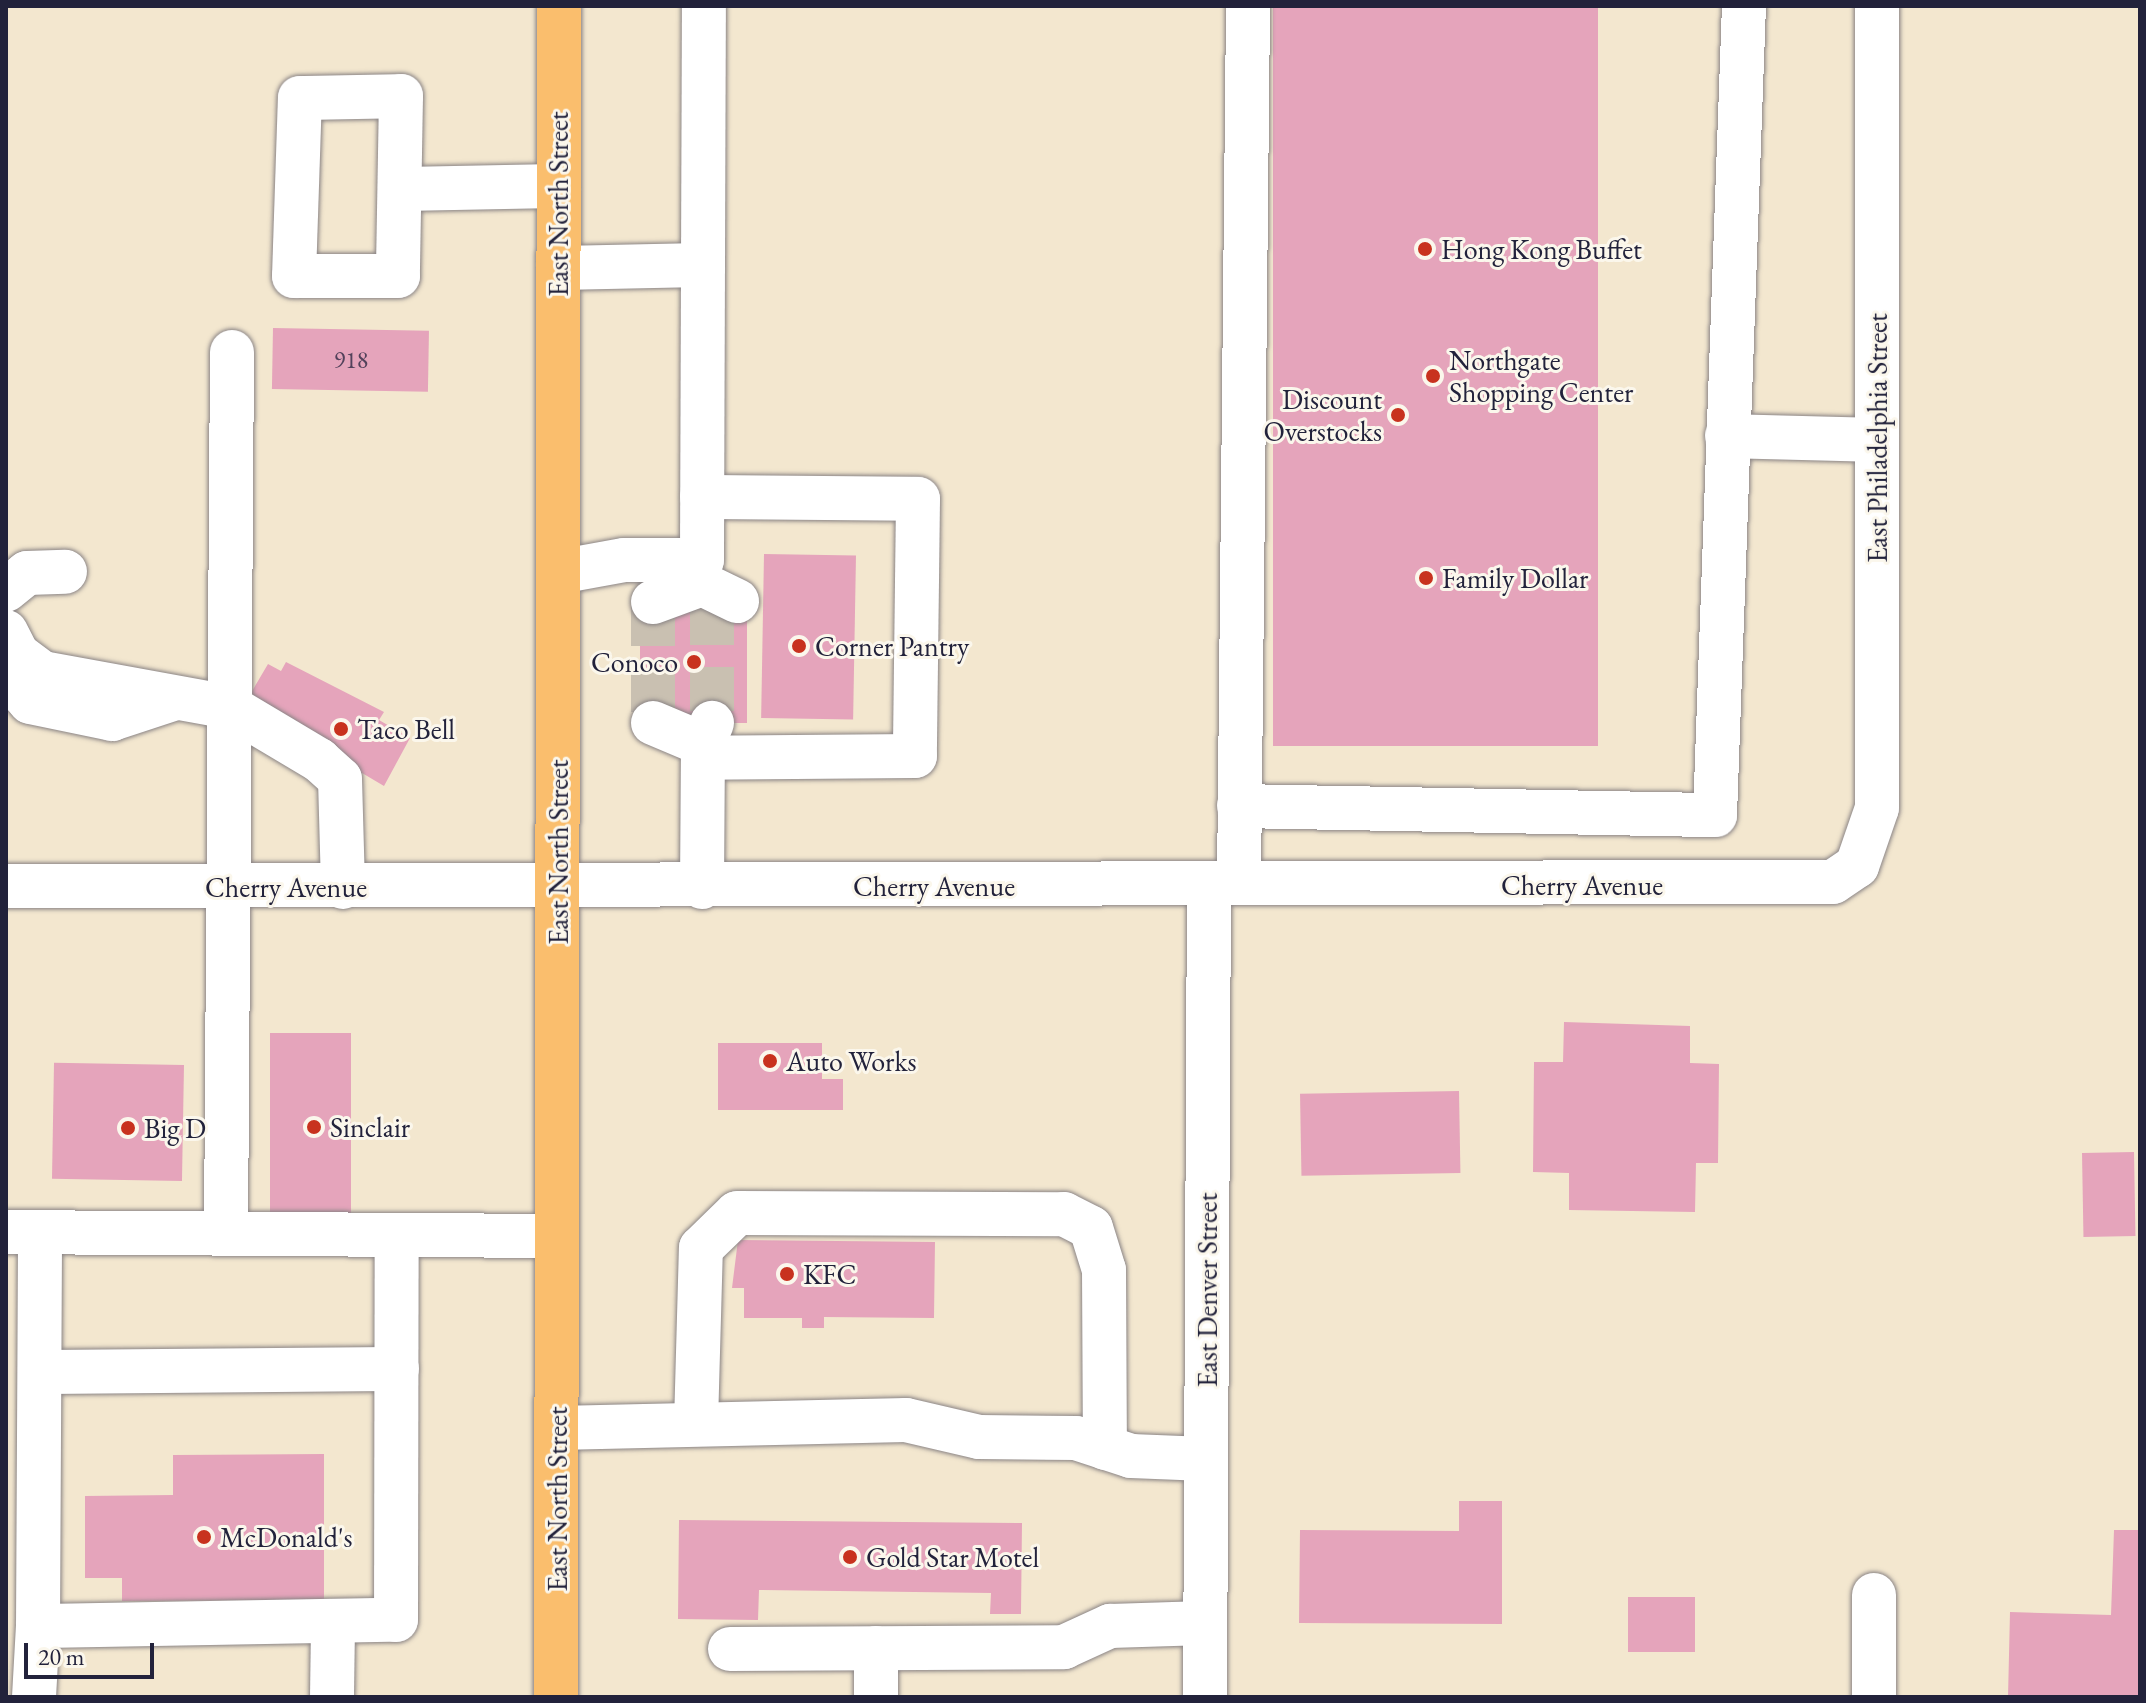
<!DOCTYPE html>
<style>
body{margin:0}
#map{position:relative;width:2146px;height:1703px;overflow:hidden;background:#f3e7cf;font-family:"EB Garamond",serif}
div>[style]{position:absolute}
.building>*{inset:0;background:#e5a4bb;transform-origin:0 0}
.minor-tunnel>*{height:44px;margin-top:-22px;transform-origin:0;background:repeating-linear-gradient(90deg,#c9c0b1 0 44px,transparent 0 66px)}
.roads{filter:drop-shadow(0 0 2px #8a8485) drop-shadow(0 0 2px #8a8485)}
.minor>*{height:44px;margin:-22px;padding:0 22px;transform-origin:22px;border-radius:22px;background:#fff}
.major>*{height:44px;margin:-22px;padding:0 22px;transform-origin:22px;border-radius:22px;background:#fabe6d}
.dots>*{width:22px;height:22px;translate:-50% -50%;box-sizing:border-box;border:4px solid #fbf7ec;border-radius:50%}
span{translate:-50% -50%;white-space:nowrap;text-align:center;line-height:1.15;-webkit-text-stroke:6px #fbf7ec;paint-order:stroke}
.number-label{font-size:24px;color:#53425b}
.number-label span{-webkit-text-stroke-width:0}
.street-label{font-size:28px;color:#22223b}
.poi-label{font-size:28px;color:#22223b}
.left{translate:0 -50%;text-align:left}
.right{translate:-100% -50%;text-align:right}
.frame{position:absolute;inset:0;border:8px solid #22223b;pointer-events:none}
.scale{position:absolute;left:24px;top:1643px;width:130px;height:36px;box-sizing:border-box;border:4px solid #22223b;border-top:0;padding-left:10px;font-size:24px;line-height:28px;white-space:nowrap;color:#22223b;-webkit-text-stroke:6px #fbf7ec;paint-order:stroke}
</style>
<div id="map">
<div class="building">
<div style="left:1273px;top:6px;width:325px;height:740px"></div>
<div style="left:273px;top:328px;width:156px;height:61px;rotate:1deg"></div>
<div style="left:764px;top:554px;width:92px;height:164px;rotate:1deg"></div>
<div style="left:747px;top:601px;width:122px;height:107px;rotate:90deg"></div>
<div style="clip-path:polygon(286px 662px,384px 712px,379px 720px,410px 738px,384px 786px,259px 712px,248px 698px,268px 664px,281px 671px)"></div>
<div style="clip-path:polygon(1564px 1022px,1690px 1026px,1690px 1063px,1719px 1064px,1718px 1163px,1696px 1163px,1695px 1212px,1569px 1210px,1569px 1173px,1533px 1172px,1534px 1062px,1563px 1062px)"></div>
<div style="left:351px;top:1033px;width:188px;height:81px;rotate:90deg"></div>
<div style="clip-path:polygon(718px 1043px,822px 1043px,822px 1079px,843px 1079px,843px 1110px,718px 1110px)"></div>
<div style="left:184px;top:1065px;width:116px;height:130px;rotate:91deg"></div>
<div style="left:1459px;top:1091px;width:82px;height:159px;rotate:89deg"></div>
<div style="left:2134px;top:1152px;width:84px;height:52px;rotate:89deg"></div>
<div style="clip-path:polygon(738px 1240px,935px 1242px,934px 1318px,824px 1317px,824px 1328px,802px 1328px,802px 1318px,744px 1318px,744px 1288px,732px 1288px)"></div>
<div style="clip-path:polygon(324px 1454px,324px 1600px,122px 1601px,122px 1578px,85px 1578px,85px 1496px,173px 1495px,173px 1455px)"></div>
<div style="clip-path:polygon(1459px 1501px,1502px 1501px,1502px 1624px,1299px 1623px,1300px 1530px,1459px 1531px)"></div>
<div style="clip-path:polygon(679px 1520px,1022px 1523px,1021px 1614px,990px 1614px,991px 1593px,759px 1590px,758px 1620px,678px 1619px)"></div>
<div style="clip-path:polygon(2114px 1530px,2140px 1530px,2140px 1697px,2008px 1697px,2010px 1612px,2111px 1615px)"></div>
<div style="left:1628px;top:1597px;width:67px;height:55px"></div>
</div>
<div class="minor-tunnel">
<div style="left:712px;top:601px;width:122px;rotate:90deg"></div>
<div style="left:653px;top:602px;width:121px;rotate:90deg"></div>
</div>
<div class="roads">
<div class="minor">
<div style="left:401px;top:96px;width:180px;rotate:91deg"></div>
<div style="left:398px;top:276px;width:104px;rotate:180deg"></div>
<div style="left:294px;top:276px;width:178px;rotate:-88.1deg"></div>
<div style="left:300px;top:98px;width:101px;rotate:-1.1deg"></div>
<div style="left:400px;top:189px;width:159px;rotate:-1.1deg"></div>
<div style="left:703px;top:265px;width:259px;rotate:-89.8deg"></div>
<div style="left:558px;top:268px;width:145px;rotate:-1.2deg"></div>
<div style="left:703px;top:265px;width:295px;rotate:90.2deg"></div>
<div style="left:702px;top:560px;width:78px;rotate:180deg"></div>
<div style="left:624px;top:560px;width:67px;rotate:169.7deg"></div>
<div style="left:1727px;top:436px;width:150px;rotate:1.5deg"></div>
<div style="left:702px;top:497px;width:216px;rotate:0.5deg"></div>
<div style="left:918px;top:499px;width:257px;rotate:90.7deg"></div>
<div style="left:915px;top:756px;width:211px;rotate:179.5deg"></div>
<div style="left:6px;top:590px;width:27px;rotate:-39deg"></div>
<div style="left:27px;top:573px;width:38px;rotate:-2deg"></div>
<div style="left:653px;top:602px;width:52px;rotate:-20.2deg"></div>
<div style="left:702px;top:584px;width:39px;rotate:26deg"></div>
<div style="left:6px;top:632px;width:25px;rotate:63deg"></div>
<div style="left:17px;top:654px;width:31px;rotate:37deg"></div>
<div style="left:42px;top:673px;width:191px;rotate:10.3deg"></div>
<div style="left:230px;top:707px;width:104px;rotate:30.8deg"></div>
<div style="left:319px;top:760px;width:28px;rotate:42deg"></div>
<div style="left:340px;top:779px;width:108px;rotate:88.4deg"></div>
<div style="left:6px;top:675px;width:36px;rotate:48deg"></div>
<div style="left:30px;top:702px;width:84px;rotate:11.7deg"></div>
<div style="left:112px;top:719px;width:64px;rotate:-18.2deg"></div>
<div style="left:653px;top:723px;width:54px;rotate:22.8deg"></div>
<div style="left:1239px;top:806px;width:476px;rotate:1.1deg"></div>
<div style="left:1715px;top:815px;width:810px;rotate:-87.95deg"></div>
<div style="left:1239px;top:883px;width:877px;rotate:-89.41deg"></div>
<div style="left:6px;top:886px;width:1827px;rotate:-0.13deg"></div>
<div style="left:1833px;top:882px;width:29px;rotate:-34deg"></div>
<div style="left:1857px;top:866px;width:61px;rotate:-71deg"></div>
<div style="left:1877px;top:808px;width:802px;rotate:-90deg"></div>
<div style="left:702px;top:887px;width:143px;rotate:-89.6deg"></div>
<div style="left:703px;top:744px;width:23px;rotate:-67deg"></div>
<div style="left:6px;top:1232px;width:551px;rotate:0.42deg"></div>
<div style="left:226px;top:1234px;width:882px;rotate:-89.61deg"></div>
<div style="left:40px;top:1372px;width:357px;rotate:-0.5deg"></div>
<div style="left:696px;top:1424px;width:176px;rotate:-88.4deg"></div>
<div style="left:701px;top:1248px;width:50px;rotate:-44.2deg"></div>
<div style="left:737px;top:1213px;width:327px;rotate:0.2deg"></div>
<div style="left:1064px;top:1214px;width:30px;rotate:27deg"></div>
<div style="left:1091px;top:1228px;width:44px;rotate:72.8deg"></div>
<div style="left:1104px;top:1270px;width:178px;rotate:89.7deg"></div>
<div style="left:557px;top:1428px;width:349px;rotate:-1.3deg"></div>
<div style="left:906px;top:1420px;width:75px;rotate:13.1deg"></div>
<div style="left:979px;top:1437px;width:97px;rotate:0.6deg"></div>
<div style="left:1076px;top:1438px;width:58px;rotate:18.1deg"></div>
<div style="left:1131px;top:1456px;width:75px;rotate:2.3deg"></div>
<div style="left:38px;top:1626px;width:393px;rotate:-89.7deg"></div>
<div style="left:730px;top:1649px;width:334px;rotate:-0.3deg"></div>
<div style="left:1064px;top:1647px;width:51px;rotate:-24.5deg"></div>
<div style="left:1110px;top:1626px;width:95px;rotate:-1.8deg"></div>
<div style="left:34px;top:1697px;width:71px;rotate:-86.8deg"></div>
<div style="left:38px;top:1626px;width:358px;rotate:-1deg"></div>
<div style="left:396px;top:1620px;width:385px;rotate:-89.9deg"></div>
<div style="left:332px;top:1697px;width:76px;rotate:-89.2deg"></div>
<div style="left:876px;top:1697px;width:49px;rotate:-90deg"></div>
<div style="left:1205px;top:1697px;width:813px;rotate:-89.72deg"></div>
<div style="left:1874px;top:1697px;width:102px;rotate:-90deg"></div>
</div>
<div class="major">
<div style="left:556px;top:1697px;width:1691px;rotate:-89.9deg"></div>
</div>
</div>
<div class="dots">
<div style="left:1425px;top:249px;background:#c8321e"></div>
<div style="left:1433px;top:376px;background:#c8321e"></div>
<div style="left:1398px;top:415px;background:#c8321e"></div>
<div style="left:1426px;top:578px;background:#c8321e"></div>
<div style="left:799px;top:646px;background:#c8321e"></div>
<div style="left:694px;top:662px;background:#c8321e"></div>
<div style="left:341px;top:729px;background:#c8321e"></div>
<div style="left:770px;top:1061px;background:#c8321e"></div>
<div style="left:314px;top:1127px;background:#c8321e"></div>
<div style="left:128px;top:1128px;background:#c8321e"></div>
<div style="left:787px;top:1274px;background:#c8321e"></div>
<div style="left:204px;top:1537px;background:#c8321e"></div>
<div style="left:850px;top:1557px;background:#c8321e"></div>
</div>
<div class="number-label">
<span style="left:351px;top:360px">918</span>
</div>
<div class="street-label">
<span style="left:558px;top:204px;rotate:-90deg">East North Street</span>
<span style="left:1877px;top:438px;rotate:-90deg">East Philadelphia Street</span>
<span style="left:558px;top:852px;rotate:-90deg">East North Street</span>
<span style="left:1582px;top:885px">Cherry Avenue</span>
<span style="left:934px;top:886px">Cherry Avenue</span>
<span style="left:286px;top:887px">Cherry Avenue</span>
<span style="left:1207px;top:1290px;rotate:-90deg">East Denver Street</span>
<span style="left:557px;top:1499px;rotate:-90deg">East North Street</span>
</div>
<div class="poi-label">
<span class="left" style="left:1441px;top:249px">Hong Kong Buffet</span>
<span class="left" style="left:1449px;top:376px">Northgate<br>Shopping Center</span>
<span class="right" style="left:1382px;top:415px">Discount<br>Overstocks</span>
<span class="left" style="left:1442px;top:578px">Family Dollar</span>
<span class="left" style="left:815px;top:646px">Corner Pantry</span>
<span class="right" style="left:678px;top:662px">Conoco</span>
<span class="left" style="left:357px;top:729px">Taco Bell</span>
<span class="left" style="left:786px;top:1061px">Auto Works</span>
<span class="left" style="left:330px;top:1127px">Sinclair</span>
<span class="left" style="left:144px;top:1128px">Big D</span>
<span class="left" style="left:803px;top:1274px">KFC</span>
<span class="left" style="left:220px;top:1537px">McDonald's</span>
<span class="left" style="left:866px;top:1557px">Gold Star Motel</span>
</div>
<div class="frame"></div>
<div class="scale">20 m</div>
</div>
